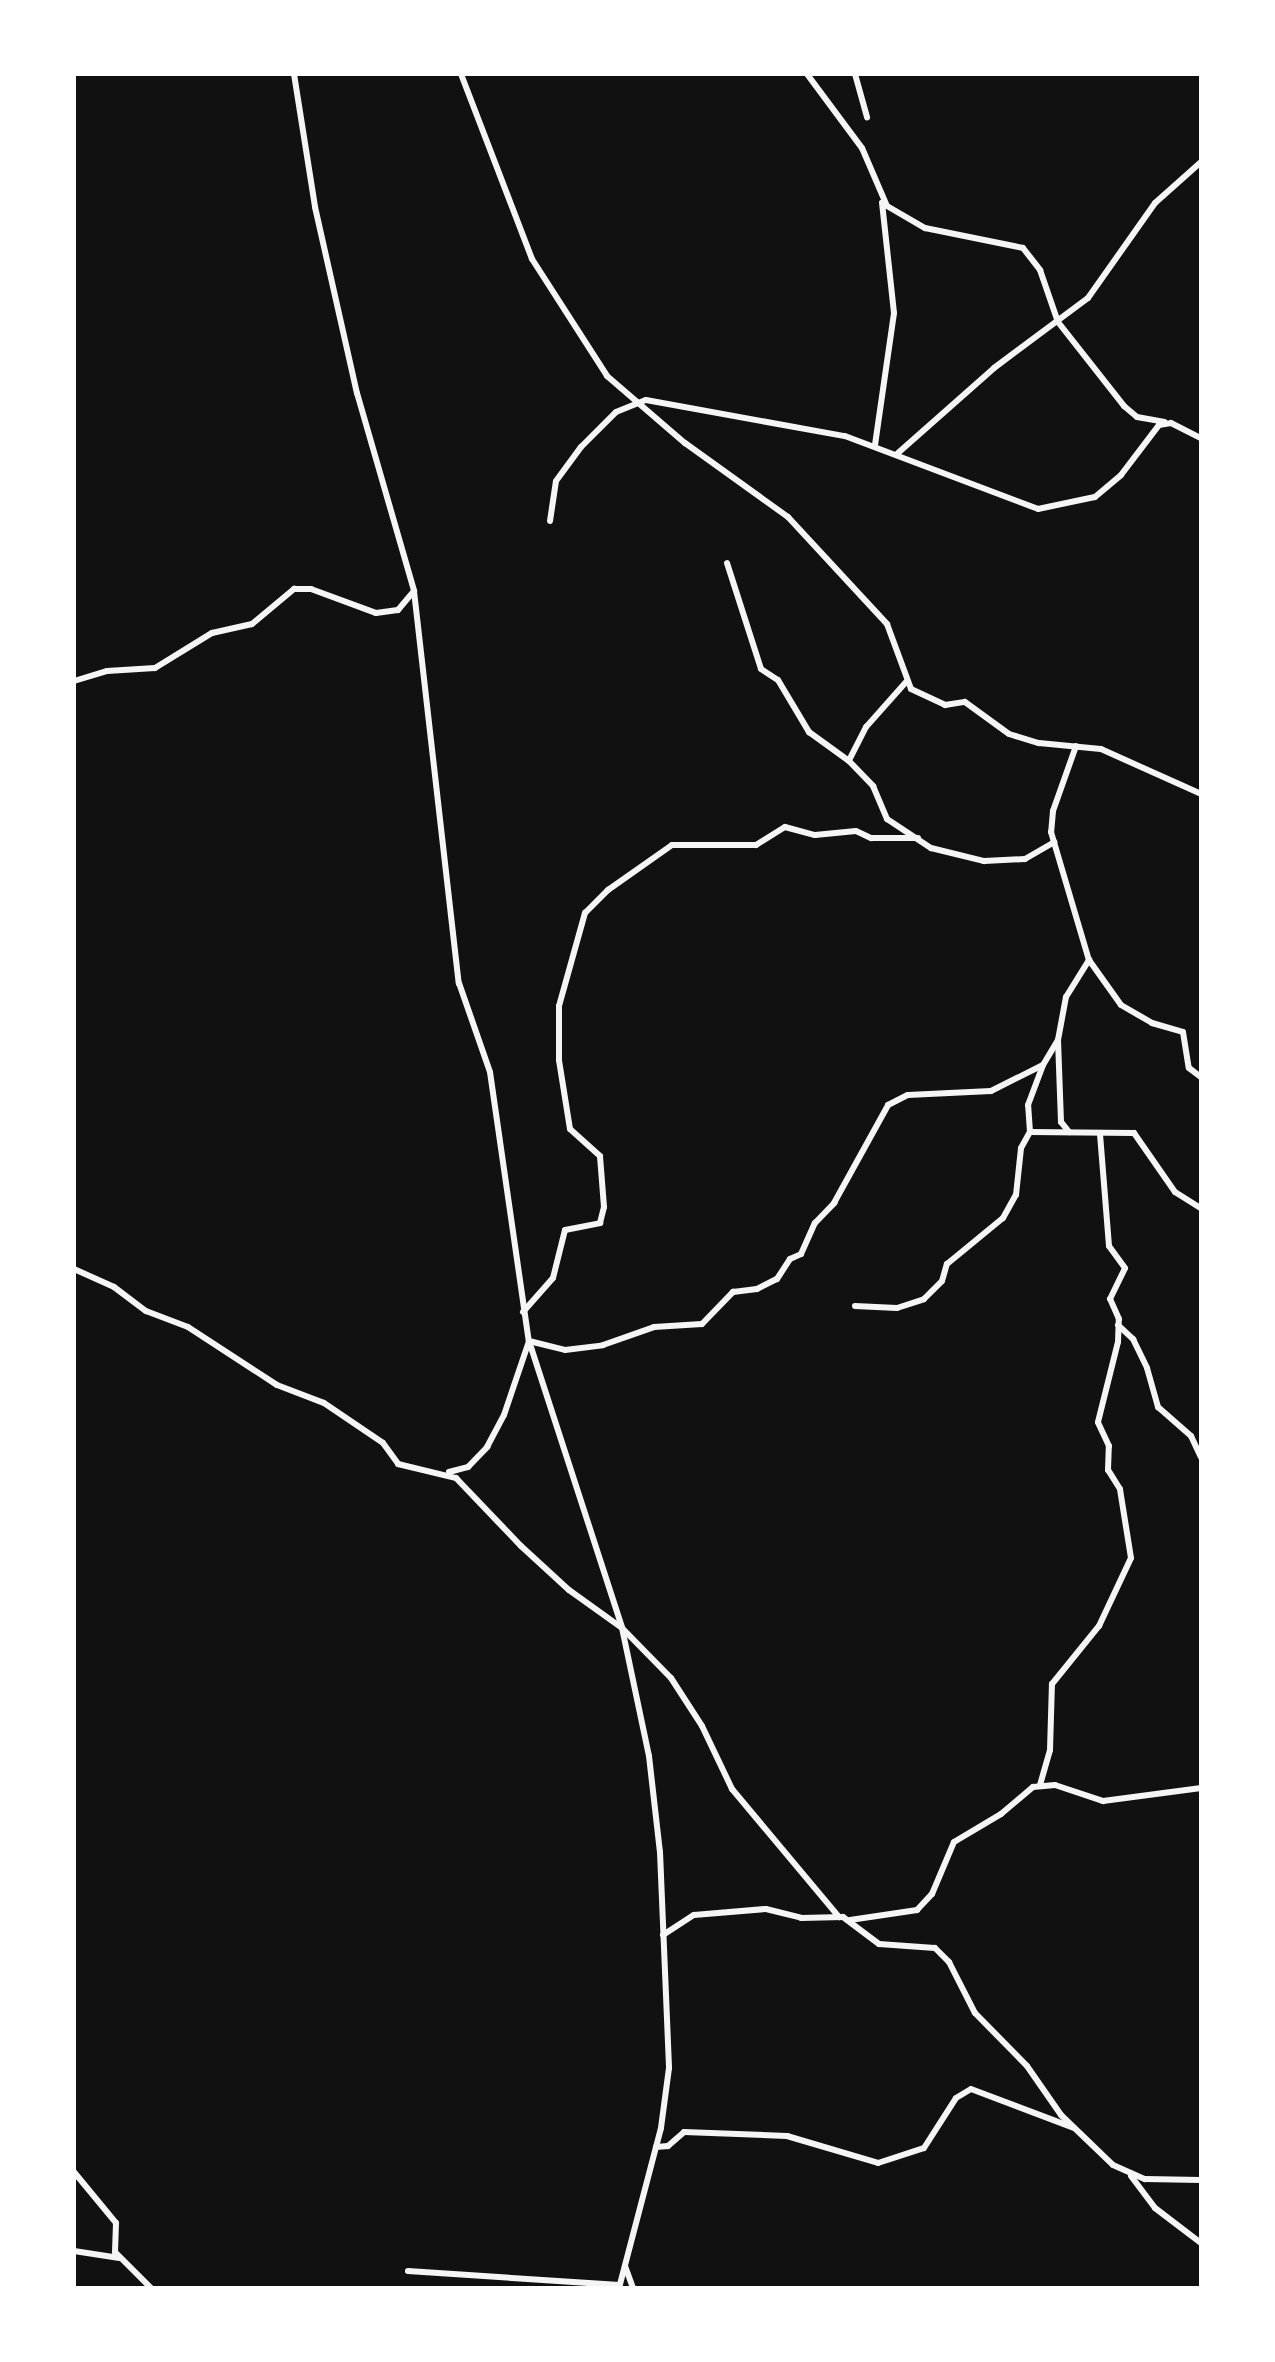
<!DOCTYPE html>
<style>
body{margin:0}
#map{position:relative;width:1275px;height:2362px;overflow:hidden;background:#111;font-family:Ubuntu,sans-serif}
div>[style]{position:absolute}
.minor>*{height:6px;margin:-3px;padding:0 3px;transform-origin:3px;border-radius:3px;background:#f5f5f5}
span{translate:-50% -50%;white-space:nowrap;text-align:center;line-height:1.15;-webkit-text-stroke:8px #fff;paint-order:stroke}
.frame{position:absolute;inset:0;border:76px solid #fff;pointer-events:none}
</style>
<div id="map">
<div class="minor">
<div style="left:294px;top:74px;width:135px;rotate:81deg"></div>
<div style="left:315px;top:207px;width:191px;rotate:77.3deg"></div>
<div style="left:357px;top:393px;width:206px;rotate:73.9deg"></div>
<div style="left:414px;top:591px;width:395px;rotate:83.5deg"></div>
<div style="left:459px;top:983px;width:94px;rotate:70.8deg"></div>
<div style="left:490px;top:1072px;width:272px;rotate:81.8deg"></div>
<div style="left:529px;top:1341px;width:302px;rotate:72deg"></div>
<div style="left:622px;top:1628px;width:131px;rotate:78.1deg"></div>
<div style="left:649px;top:1756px;width:97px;rotate:83.5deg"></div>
<div style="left:660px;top:1852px;width:216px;rotate:87.6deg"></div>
<div style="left:669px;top:2068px;width:61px;rotate:97.6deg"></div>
<div style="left:661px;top:2128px;width:165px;rotate:104.7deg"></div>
<div style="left:461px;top:74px;width:198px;rotate:69deg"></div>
<div style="left:532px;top:259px;width:139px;rotate:57.3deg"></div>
<div style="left:607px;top:376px;width:103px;rotate:40.7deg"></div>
<div style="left:685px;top:443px;width:127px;rotate:35.7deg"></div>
<div style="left:788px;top:517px;width:146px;rotate:47.2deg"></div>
<div style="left:887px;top:624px;width:69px;rotate:69.7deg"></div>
<div style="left:911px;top:689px;width:38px;rotate:25deg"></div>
<div style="left:945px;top:705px;width:20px;rotate:-9deg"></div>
<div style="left:965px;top:702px;width:54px;rotate:36deg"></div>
<div style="left:1009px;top:734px;width:31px;rotate:17deg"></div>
<div style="left:1039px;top:743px;width:62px;rotate:5.5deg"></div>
<div style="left:1101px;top:749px;width:110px;rotate:24.2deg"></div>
<div style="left:807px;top:74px;width:92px;rotate:53.4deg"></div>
<div style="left:862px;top:148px;width:63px;rotate:66.7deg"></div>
<div style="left:887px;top:206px;width:44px;rotate:30.1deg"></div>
<div style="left:925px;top:228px;width:100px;rotate:11.5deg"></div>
<div style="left:1023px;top:248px;width:28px;rotate:52deg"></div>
<div style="left:1040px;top:270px;width:55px;rotate:70.9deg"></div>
<div style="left:1058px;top:322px;width:107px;rotate:51.8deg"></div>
<div style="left:1124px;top:406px;width:17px;rotate:40deg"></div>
<div style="left:1137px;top:417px;width:28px;rotate:10deg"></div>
<div style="left:855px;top:74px;width:45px;rotate:74.4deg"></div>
<div style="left:875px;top:445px;width:133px;rotate:-81.8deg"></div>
<div style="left:894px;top:313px;width:111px;rotate:-96.2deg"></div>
<div style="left:898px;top:453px;width:128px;rotate:-41.5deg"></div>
<div style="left:994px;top:368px;width:117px;rotate:-36.7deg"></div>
<div style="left:1088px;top:298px;width:116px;rotate:-54.8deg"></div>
<div style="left:1155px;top:203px;width:62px;rotate:-41.7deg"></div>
<div style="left:550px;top:521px;width:40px;rotate:-81.5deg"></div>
<div style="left:556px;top:481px;width:42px;rotate:-53.7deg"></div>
<div style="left:581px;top:447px;width:49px;rotate:-45deg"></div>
<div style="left:616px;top:412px;width:32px;rotate:-22deg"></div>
<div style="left:646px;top:400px;width:202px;rotate:10.3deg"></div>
<div style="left:845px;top:436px;width:206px;rotate:20.7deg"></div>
<div style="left:1038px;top:509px;width:58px;rotate:-11.9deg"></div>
<div style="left:1095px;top:497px;width:34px;rotate:-40deg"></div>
<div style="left:1121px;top:475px;width:63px;rotate:-52.8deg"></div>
<div style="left:1159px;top:425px;width:12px;rotate:-9deg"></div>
<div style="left:1171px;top:423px;width:34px;rotate:27deg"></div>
<div style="left:727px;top:563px;width:111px;rotate:72.2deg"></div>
<div style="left:761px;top:669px;width:20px;rotate:33deg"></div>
<div style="left:778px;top:680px;width:61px;rotate:59.2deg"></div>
<div style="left:809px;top:732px;width:49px;rotate:35.9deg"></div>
<div style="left:74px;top:681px;width:34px;rotate:-17deg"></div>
<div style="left:107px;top:671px;width:48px;rotate:-3.6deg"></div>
<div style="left:155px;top:668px;width:67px;rotate:-31.6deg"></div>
<div style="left:212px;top:633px;width:41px;rotate:-12.7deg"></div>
<div style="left:252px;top:624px;width:55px;rotate:-39.8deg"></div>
<div style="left:294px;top:589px;width:17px"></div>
<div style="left:311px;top:589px;width:69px;rotate:20.3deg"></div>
<div style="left:376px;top:613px;width:22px;rotate:-8deg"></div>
<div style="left:398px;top:610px;width:25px;rotate:-50deg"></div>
<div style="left:906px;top:682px;width:60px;rotate:131.6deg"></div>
<div style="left:866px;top:727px;width:38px;rotate:117deg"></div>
<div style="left:849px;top:761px;width:35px;rotate:46deg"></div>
<div style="left:873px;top:786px;width:36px;rotate:67deg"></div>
<div style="left:887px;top:819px;width:53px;rotate:33.4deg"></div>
<div style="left:931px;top:848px;width:55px;rotate:13.8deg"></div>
<div style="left:984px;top:861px;width:41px;rotate:-2.8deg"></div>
<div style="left:1025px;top:859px;width:34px;rotate:-30deg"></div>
<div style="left:1076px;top:746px;width:69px;rotate:109.5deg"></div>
<div style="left:1053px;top:811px;width:21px;rotate:95deg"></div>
<div style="left:1051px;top:832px;width:134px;rotate:73.5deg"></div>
<div style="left:1089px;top:960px;width:55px;rotate:54.6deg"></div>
<div style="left:1121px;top:1005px;width:36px;rotate:30deg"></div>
<div style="left:1152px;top:1023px;width:32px;rotate:16deg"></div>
<div style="left:1183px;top:1032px;width:36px;rotate:81deg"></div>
<div style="left:1189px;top:1068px;width:15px;rotate:37deg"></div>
<div style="left:1058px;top:1040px;width:82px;rotate:87.9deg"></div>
<div style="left:1061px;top:1122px;width:13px;rotate:51deg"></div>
<div style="left:1030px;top:1132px;width:104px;rotate:0.6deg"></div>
<div style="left:1134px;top:1133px;width:72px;rotate:55.2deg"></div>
<div style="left:1175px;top:1192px;width:31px;rotate:32deg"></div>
<div style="left:74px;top:1269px;width:44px;rotate:24.2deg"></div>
<div style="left:114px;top:1287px;width:40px;rotate:37deg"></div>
<div style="left:146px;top:1311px;width:45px;rotate:20.9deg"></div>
<div style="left:188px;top:1327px;width:106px;rotate:33.1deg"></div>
<div style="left:277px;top:1385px;width:50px;rotate:21deg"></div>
<div style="left:324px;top:1403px;width:71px;rotate:34.1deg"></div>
<div style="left:383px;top:1443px;width:26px;rotate:54deg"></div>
<div style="left:398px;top:1464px;width:60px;rotate:13.6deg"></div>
<div style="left:456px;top:1478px;width:94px;rotate:46.3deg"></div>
<div style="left:521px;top:1546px;width:65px;rotate:42.5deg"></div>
<div style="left:569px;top:1590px;width:65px;rotate:35.6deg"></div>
<div style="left:622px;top:1628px;width:70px;rotate:45.6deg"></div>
<div style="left:671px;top:1678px;width:57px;rotate:57.1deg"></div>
<div style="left:702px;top:1726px;width:70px;rotate:64.5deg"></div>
<div style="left:732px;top:1789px;width:167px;rotate:50.1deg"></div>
<div style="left:855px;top:1306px;width:42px;rotate:2.7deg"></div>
<div style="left:897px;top:1308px;width:28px;rotate:-18deg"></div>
<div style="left:924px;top:1299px;width:25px;rotate:-45deg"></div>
<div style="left:942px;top:1281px;width:18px;rotate:-74deg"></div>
<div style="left:947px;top:1264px;width:72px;rotate:-39.4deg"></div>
<div style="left:1003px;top:1218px;width:26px;rotate:-61deg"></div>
<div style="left:1016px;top:1195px;width:47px;rotate:-83.9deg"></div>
<div style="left:1021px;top:1148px;width:18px;rotate:-61deg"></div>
<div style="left:1030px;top:1132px;width:27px;rotate:-94deg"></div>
<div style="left:1028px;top:1105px;width:43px;rotate:-69.4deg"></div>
<div style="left:523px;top:1312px;width:45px;rotate:-48.6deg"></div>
<div style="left:553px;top:1278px;width:49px;rotate:-76deg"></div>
<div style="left:565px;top:1230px;width:36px;rotate:-11deg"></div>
<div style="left:600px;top:1223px;width:16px;rotate:-76deg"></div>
<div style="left:604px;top:1207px;width:51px;rotate:-94.5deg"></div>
<div style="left:600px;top:1156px;width:40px;rotate:-138deg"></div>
<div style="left:570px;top:1129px;width:70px;rotate:-99.1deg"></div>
<div style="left:559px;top:1060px;width:54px;rotate:-90deg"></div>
<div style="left:559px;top:1006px;width:97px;rotate:-74.4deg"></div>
<div style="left:585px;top:913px;width:33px;rotate:-45deg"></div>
<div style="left:608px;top:890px;width:78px;rotate:-35.1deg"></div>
<div style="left:672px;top:845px;width:84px"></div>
<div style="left:756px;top:845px;width:34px;rotate:-32deg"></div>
<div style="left:785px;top:827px;width:31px;rotate:15deg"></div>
<div style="left:815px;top:835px;width:41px;rotate:-5.6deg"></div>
<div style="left:856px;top:831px;width:17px;rotate:25deg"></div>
<div style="left:871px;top:838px;width:47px"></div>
<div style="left:1118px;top:1325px;width:21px;rotate:43deg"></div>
<div style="left:1133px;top:1339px;width:32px;rotate:64deg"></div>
<div style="left:1147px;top:1368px;width:41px;rotate:74.2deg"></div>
<div style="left:1158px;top:1407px;width:44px;rotate:41.3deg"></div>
<div style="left:1191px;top:1436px;width:23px;rotate:65deg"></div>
<div style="left:449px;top:1472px;width:20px;rotate:-15deg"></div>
<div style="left:468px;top:1467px;width:28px;rotate:-46deg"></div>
<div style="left:487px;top:1447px;width:36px;rotate:-62deg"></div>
<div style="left:504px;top:1415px;width:78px;rotate:-71.3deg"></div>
<div style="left:529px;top:1341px;width:37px;rotate:14deg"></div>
<div style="left:565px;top:1350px;width:38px;rotate:-7deg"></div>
<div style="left:603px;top:1345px;width:54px;rotate:-19.4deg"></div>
<div style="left:654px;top:1327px;width:48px;rotate:-3.6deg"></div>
<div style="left:702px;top:1324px;width:45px;rotate:-45.9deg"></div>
<div style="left:733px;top:1292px;width:24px;rotate:-7deg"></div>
<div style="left:757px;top:1289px;width:22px;rotate:-27deg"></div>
<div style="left:777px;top:1279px;width:24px;rotate:-57deg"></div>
<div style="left:790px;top:1259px;width:12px;rotate:-24deg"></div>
<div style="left:801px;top:1254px;width:34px;rotate:-66deg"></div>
<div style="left:815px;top:1223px;width:28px;rotate:-46deg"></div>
<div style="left:834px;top:1203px;width:112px;rotate:-61.1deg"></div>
<div style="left:888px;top:1105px;width:22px;rotate:-27deg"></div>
<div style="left:908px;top:1095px;width:83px;rotate:-2.8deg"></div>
<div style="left:991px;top:1091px;width:58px;rotate:-26.6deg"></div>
<div style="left:1043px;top:1065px;width:29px;rotate:-59deg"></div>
<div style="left:1058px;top:1040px;width:44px;rotate:-79.5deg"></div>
<div style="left:1066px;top:997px;width:44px;rotate:-58.1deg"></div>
<div style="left:1040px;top:1785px;width:36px;rotate:-74deg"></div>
<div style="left:1050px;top:1750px;width:66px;rotate:-88.3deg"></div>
<div style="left:1052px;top:1684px;width:75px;rotate:-51deg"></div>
<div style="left:1099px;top:1626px;width:75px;rotate:-64.8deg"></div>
<div style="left:1131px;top:1558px;width:70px;rotate:-99.1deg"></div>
<div style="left:1120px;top:1489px;width:22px;rotate:-122deg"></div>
<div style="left:1108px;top:1470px;width:24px;rotate:-88deg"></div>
<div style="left:1109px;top:1446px;width:26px;rotate:-115deg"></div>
<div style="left:1098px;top:1422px;width:82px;rotate:-76deg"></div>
<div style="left:1118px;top:1342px;width:23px;rotate:-88deg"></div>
<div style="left:1119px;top:1319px;width:22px;rotate:-114deg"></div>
<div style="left:1110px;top:1299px;width:34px;rotate:-64deg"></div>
<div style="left:1125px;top:1268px;width:27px;rotate:-126deg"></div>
<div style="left:1109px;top:1246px;width:113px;rotate:-94.6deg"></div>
<div style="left:850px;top:1920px;width:68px;rotate:-8.5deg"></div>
<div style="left:917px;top:1910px;width:22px;rotate:-47deg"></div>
<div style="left:932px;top:1894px;width:56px;rotate:-67.1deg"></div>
<div style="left:954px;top:1842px;width:55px;rotate:-30.8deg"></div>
<div style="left:1001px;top:1814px;width:42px;rotate:-40.2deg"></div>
<div style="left:1033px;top:1787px;width:22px;rotate:-5deg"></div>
<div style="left:1055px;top:1785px;width:51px;rotate:18.4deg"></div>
<div style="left:1103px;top:1801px;width:99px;rotate:-7.6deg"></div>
<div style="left:663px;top:1935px;width:37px;rotate:-33deg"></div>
<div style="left:694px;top:1915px;width:72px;rotate:-4.8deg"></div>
<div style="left:766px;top:1909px;width:36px;rotate:14deg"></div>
<div style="left:801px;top:1918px;width:42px;rotate:-1.4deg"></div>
<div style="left:843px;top:1917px;width:45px;rotate:36.9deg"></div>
<div style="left:879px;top:1944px;width:56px;rotate:4.1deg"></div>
<div style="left:935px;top:1948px;width:20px;rotate:45deg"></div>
<div style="left:949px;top:1962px;width:57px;rotate:63deg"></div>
<div style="left:975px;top:2013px;width:74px;rotate:45.5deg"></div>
<div style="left:1027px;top:2066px;width:60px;rotate:55.2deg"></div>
<div style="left:1061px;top:2115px;width:72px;rotate:43.9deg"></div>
<div style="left:1113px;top:2165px;width:35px;rotate:24deg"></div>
<div style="left:1145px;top:2179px;width:56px;rotate:1deg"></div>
<div style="left:656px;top:2147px;width:12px;rotate:-5deg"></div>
<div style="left:668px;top:2146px;width:21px;rotate:-41deg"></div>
<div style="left:684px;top:2132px;width:103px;rotate:2.2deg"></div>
<div style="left:787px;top:2136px;width:95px;rotate:16.5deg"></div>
<div style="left:878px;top:2163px;width:48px;rotate:-18.1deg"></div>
<div style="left:924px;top:2148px;width:59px;rotate:-57.4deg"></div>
<div style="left:956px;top:2098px;width:17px;rotate:-31deg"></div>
<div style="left:971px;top:2089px;width:110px;rotate:20.7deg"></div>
<div style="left:74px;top:2172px;width:66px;rotate:50.5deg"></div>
<div style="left:116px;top:2223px;width:29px;rotate:92deg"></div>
<div style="left:115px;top:2252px;width:51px;rotate:45deg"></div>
<div style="left:1131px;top:2176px;width:40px;rotate:53deg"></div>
<div style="left:1155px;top:2208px;width:58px;rotate:37.3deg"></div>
<div style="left:74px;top:2251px;width:46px;rotate:8.8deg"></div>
<div style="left:625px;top:2266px;width:23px;rotate:70deg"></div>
<div style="left:408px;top:2271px;width:212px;rotate:3.8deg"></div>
</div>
<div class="frame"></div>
</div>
